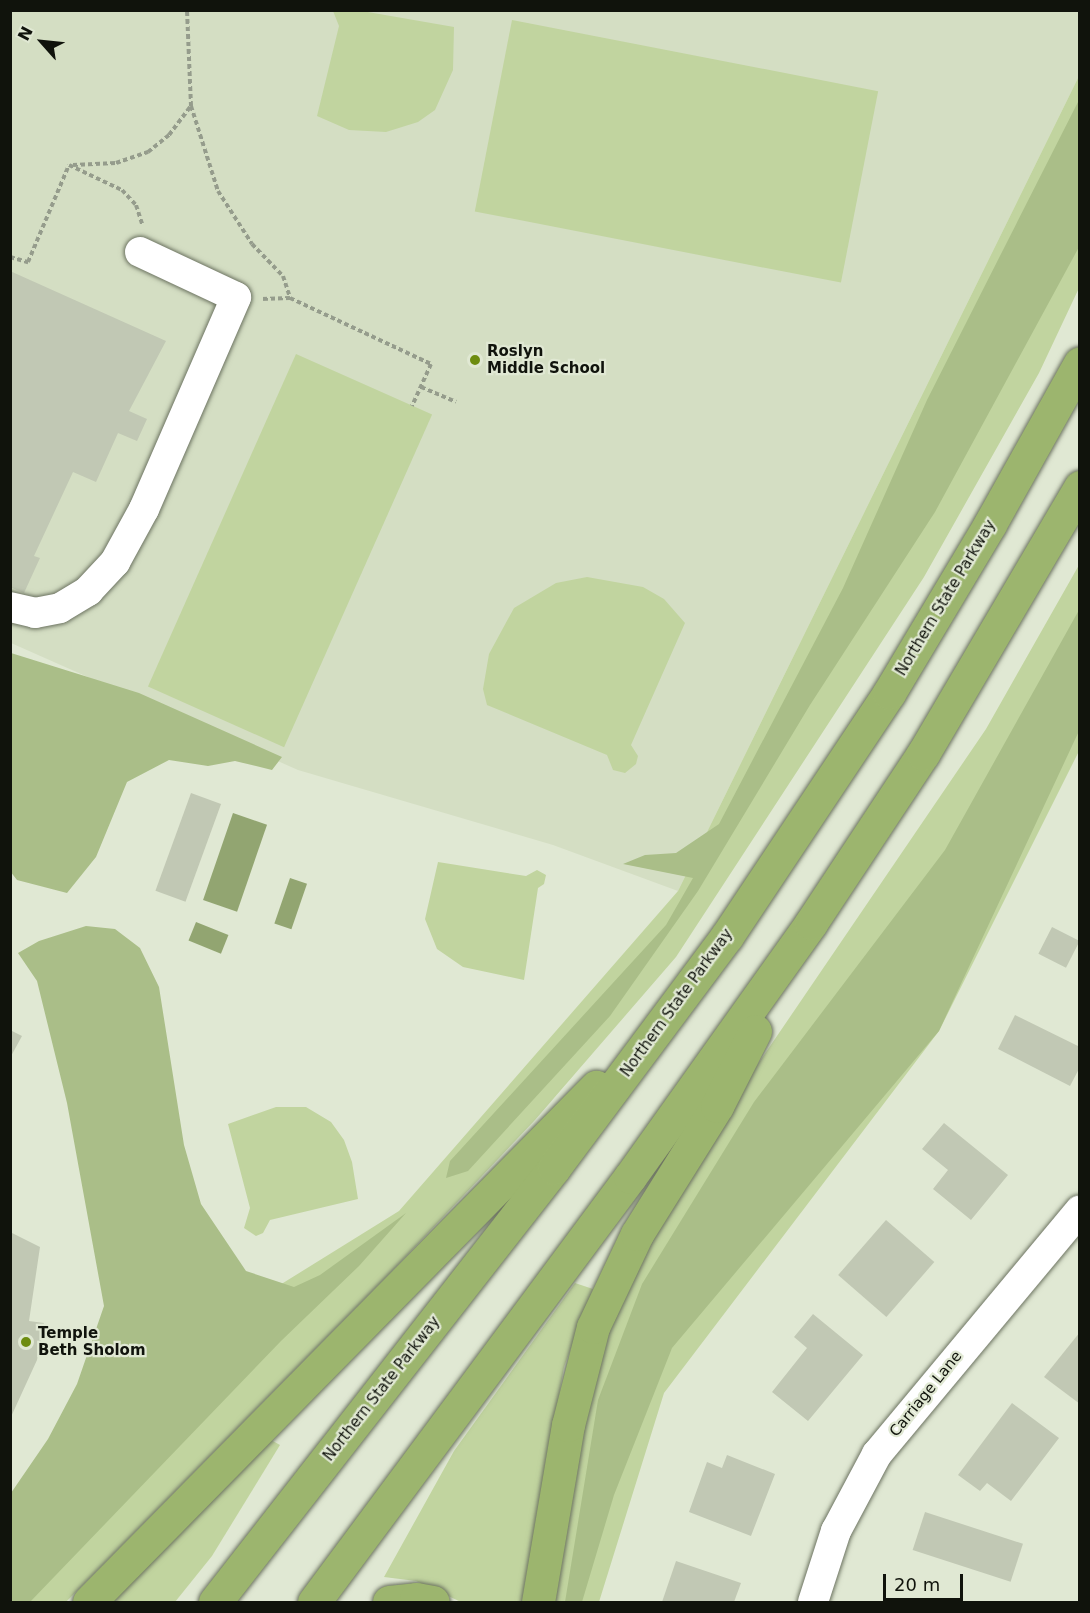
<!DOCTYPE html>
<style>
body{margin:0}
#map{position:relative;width:1090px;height:1613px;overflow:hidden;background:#e0e8d3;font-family:"DejaVu Sans",sans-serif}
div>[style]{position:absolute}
.built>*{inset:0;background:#d4dec3}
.green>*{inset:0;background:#c1d49f;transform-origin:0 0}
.forest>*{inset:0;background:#aabe88}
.water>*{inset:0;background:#92a571;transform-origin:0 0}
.building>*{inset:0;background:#c1c8b4;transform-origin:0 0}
.path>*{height:4px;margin-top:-2px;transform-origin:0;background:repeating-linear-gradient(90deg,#959c8c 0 4.5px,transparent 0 7.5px)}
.roads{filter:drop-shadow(0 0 2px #6c7361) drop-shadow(0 0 2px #6c7361)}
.minor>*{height:30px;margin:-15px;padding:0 15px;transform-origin:15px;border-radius:15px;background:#fff}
.highway>*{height:33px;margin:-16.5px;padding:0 16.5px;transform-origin:16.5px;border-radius:16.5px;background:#9cb56e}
.dots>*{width:16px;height:16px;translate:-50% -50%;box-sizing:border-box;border:3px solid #e0e8d3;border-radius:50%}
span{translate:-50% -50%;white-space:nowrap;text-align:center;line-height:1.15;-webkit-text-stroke:4.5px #e0e8d3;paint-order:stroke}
.poi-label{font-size:15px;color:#10130c;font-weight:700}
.left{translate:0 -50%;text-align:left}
.street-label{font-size:15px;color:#10130c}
.frame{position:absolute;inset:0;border:12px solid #10130c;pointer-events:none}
.north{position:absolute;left:12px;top:12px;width:60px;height:60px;-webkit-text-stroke:4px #e0e8d3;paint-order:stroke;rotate:297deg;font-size:16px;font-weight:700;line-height:24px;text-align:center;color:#10130c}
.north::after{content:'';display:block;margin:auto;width:21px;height:27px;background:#10130c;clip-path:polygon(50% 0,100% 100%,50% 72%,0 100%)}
.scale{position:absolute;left:883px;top:1574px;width:80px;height:27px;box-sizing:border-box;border:3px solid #10130c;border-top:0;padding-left:8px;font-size:18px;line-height:21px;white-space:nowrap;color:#10130c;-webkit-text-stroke:4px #e0e8d3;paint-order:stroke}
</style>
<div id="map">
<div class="built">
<div style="clip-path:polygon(11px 11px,1079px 11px,1079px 76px,678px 891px,553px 845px,298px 770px,11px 643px)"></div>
</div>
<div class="green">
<div style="clip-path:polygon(333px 11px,362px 11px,454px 27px,453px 70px,435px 110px,418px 122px,386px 132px,349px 130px,317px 116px,339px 26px)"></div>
<div style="left:512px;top:20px;width:373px;height:195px;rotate:11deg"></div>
<div style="clip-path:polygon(1079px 76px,1079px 288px,1039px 373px,924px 577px,676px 957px,535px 1120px,391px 1272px,66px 1602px,11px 1602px,85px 1406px,399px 1211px,678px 891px)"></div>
<div style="left:296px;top:354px;width:149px;height:364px;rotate:24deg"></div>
<div style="clip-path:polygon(1079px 565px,1079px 751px,939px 1031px,664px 1393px,599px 1602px,549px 1602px,581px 1412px,619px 1283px,664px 1202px,986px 729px)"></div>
<div style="clip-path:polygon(587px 577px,643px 587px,664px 599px,685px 623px,631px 745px,638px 756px,636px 764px,625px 773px,613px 770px,607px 755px,487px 705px,483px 689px,489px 654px,514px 608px,556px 583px)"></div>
<div style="clip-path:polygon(438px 862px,526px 876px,537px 870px,546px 875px,544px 884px,538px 888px,524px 980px,463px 967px,437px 949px,425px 919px)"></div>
<div style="clip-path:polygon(276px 1107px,306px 1107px,331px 1122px,344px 1140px,352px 1162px,358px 1199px,270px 1220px,263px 1233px,256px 1236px,244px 1228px,250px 1208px,228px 1124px)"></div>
<div style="clip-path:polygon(575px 1283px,593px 1289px,564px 1367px,522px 1602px,461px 1602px,416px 1581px,384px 1577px,454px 1451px)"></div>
<div style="clip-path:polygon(264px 1436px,280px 1445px,212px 1556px,175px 1602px,100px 1602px)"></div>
</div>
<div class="forest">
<div style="clip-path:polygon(1079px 100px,1079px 247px,935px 512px,810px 705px,698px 891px,610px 1016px,468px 1171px,446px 1178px,450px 1161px,666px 925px,693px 878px,623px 864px,645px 855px,676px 853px,719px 824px,843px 588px,927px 400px)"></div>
<div style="clip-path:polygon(1079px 610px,1079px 731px,939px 1031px,672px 1348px,614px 1495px,582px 1602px,565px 1602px,598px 1400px,642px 1284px,754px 1102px,945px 850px)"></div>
<div style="clip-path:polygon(11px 653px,139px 693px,282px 757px,272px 770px,235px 761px,208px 766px,169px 760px,127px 782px,96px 857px,67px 893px,17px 880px,10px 871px)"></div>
<div style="clip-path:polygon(86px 926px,115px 929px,140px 948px,159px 987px,184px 1145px,201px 1204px,246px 1271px,294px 1287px,320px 1275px,406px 1213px,359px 1266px,281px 1341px,30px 1602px,11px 1602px,11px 1493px,48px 1439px,77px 1384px,104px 1306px,67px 1103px,37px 981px,18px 953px,39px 941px)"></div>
</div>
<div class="water">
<div style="left:233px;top:813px;width:36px;height:92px;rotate:19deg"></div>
<div style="left:290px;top:878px;width:18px;height:48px;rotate:19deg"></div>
<div style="left:196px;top:922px;width:35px;height:20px;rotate:22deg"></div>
</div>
<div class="building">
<div style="clip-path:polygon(10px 271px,166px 341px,129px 411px,147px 419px,137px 441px,118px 433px,96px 482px,73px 472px,34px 556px,40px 558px,24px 593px,10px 587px)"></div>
<div style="left:191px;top:793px;width:32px;height:104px;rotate:20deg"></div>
<div style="left:1052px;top:927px;width:31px;height:30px;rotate:27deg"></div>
<div style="clip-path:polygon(1015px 1015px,1080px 1047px,1080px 1067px,1070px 1086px,998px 1049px)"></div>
<div style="clip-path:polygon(10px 1030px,22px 1036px,10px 1058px)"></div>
<div style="clip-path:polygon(944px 1123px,1008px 1175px,971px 1220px,933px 1189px,948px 1170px,922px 1149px)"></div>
<div style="left:886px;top:1220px;width:64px;height:73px;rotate:41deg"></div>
<div style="clip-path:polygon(10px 1232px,40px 1247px,29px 1321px,44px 1323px,37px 1360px,10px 1419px)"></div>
<div style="clip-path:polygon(813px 1314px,863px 1355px,808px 1421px,772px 1392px,807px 1348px,794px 1337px)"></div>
<div style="clip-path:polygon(1080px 1332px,1080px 1404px,1044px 1377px)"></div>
<div style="clip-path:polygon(1012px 1403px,1059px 1438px,1011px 1501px,987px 1483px,980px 1491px,958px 1475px)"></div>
<div style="clip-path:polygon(727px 1455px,775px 1474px,751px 1536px,689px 1512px,707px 1462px,722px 1468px)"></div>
<div style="left:925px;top:1512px;width:103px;height:40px;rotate:18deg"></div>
<div style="clip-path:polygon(676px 1561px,741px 1583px,734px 1602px,662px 1602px)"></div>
</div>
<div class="path">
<div style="left:191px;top:106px;width:89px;rotate:72.4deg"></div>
<div style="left:218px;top:191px;width:63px;rotate:57.3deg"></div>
<div style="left:252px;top:244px;width:45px;rotate:45.9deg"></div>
<div style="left:283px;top:276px;width:23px;rotate:72deg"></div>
<div style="left:290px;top:298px;width:29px;rotate:178deg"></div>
<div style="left:73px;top:165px;width:43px;rotate:-2.7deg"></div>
<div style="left:116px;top:163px;width:34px;rotate:-19deg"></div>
<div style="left:148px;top:152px;width:27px;rotate:-39deg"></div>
<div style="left:169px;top:135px;width:36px;rotate:-53deg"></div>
<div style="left:191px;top:106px;width:96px;rotate:-92.4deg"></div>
<div style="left:10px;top:257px;width:19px;rotate:16deg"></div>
<div style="left:28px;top:262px;width:105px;rotate:-67.1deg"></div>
<div style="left:69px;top:165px;width:59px;rotate:25.3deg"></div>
<div style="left:122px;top:190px;width:21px;rotate:47deg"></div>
<div style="left:136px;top:205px;width:20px;rotate:72deg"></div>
<div style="left:290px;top:298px;width:156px;rotate:25.1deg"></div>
<div style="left:431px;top:364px;width:46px;rotate:114.3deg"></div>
<div style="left:421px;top:387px;width:38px;rotate:23deg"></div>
</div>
<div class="roads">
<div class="minor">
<div style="left:10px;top:607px;width:26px;rotate:13deg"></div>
<div style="left:35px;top:613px;width:25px;rotate:-11deg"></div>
<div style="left:60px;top:608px;width:33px;rotate:-31deg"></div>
<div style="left:88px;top:591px;width:40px;rotate:-47deg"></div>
<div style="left:115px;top:562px;width:60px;rotate:-61.3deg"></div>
<div style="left:144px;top:509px;width:231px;rotate:-66.5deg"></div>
<div style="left:236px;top:297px;width:106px;rotate:-154.9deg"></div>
<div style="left:813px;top:1602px;width:75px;rotate:-72.1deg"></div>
<div style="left:836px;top:1531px;width:87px;rotate:-62deg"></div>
<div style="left:877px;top:1454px;width:317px;rotate:-50.2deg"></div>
</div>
<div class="highway">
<div style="left:89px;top:1602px;width:723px;rotate:-45.45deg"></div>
<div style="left:215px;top:1602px;width:551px;rotate:-52.01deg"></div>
<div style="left:554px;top:1168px;width:289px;rotate:-53.3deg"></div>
<div style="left:727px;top:936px;width:292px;rotate:-56.3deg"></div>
<div style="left:889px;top:693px;width:197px;rotate:-59.1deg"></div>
<div style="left:990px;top:524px;width:184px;rotate:-60.8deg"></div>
<div style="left:314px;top:1602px;width:530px;rotate:-53.37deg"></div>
<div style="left:630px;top:1177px;width:312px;rotate:-54.5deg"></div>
<div style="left:811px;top:923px;width:203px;rotate:-56.5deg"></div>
<div style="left:923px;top:754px;width:310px;rotate:-59.5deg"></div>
<div style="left:389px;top:1602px;width:27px;rotate:-6deg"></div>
<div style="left:416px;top:1599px;width:17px;rotate:10deg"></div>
<div style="left:538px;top:1602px;width:180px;rotate:-80.4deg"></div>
<div style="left:568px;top:1425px;width:101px;rotate:-75.7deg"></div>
<div style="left:593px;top:1327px;width:103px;rotate:-64.7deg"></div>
<div style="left:637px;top:1234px;width:151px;rotate:-58deg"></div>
<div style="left:717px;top:1106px;width:84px;rotate:-63.1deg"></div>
</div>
</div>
<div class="dots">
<div style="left:475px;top:360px;background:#6d8c0f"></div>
<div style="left:26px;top:1342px;background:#6d8c0f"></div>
</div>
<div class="poi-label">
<span class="left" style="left:487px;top:360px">Roslyn<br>Middle School</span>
<span class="left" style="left:38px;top:1342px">Temple<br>Beth Sholom</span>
</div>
<div class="street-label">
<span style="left:946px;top:598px;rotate:-59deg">Northern State Parkway</span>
<span style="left:677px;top:1003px;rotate:-54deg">Northern State Parkway</span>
<span style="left:382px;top:1389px;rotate:-52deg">Northern State Parkway</span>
<span style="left:926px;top:1394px;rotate:-51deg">Carriage Lane</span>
</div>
<div class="frame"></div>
<div class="north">N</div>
<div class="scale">20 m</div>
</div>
